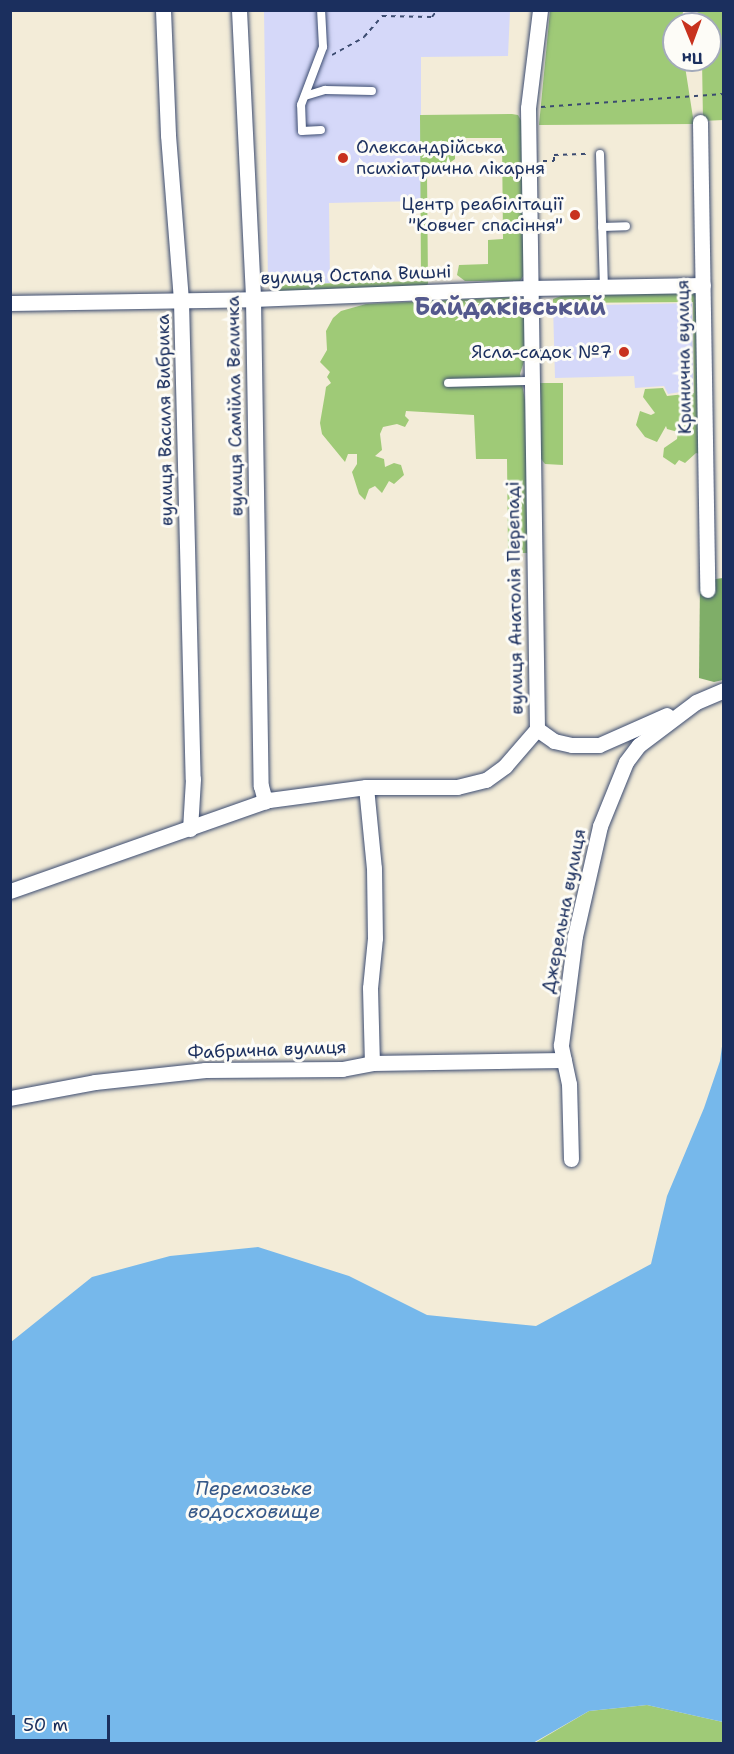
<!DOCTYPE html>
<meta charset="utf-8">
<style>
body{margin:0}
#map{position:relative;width:734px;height:1754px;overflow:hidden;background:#f3ecd8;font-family:"Shantell Sans",sans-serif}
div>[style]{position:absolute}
.built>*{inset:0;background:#d5d8f9}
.green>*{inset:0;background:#9fca77}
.forest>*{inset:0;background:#7fae68}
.water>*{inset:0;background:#76b8eb}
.path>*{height:2px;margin-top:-1px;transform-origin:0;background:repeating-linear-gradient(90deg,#3b4b70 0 4.5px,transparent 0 9px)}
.roads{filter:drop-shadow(0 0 2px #3b4b70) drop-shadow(0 0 2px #3b4b70)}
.service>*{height:8px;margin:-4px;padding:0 4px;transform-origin:4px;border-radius:4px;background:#fff}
.minor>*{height:15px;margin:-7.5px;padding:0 7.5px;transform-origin:7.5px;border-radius:7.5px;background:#fff}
.dots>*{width:16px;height:16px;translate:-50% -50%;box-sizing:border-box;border:3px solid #fdfcf7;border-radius:50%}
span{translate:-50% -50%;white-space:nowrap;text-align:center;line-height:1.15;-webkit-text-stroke:6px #fdfcf7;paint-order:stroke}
.poi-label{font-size:18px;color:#1b2f5e}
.left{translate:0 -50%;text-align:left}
.right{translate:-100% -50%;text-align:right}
.street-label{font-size:18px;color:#1b2f5e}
.water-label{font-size:20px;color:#365888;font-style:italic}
.district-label{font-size:24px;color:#54598d;font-weight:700}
.frame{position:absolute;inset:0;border:12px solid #1b2f5e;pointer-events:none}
.north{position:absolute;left:662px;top:12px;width:60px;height:60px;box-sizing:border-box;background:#fdfcf7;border:2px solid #a3aaba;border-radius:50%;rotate:179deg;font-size:16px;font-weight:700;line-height:24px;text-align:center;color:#1b2f5e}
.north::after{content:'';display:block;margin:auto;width:21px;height:27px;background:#c8321e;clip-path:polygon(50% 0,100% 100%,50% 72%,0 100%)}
.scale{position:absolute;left:12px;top:1715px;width:98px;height:27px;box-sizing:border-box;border:3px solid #1b2f5e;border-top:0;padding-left:8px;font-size:18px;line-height:21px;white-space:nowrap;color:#1b2f5e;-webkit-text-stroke:4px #fdfcf7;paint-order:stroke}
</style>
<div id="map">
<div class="built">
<div style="clip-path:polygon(264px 11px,510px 11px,508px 56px,421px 57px,421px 201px,329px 203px,330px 283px,268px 285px)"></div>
<div style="clip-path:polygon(692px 303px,693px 390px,668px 394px,664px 386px,635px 388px,634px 376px,555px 378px,553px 306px)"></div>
</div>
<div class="green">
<div style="clip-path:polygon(550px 11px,683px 11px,682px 24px,674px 24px,674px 60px,684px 60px,694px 124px,539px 125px)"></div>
<div style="clip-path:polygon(700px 11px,723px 11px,723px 120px,703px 121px,702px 60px,710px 60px,710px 24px,684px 24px,683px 22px)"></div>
<div style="clip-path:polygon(512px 114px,518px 115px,523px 124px,524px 275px,520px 281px,465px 281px,457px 275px,459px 265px,488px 264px,488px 240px,503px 239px,502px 138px,455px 138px,455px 159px,438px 171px,427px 172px,428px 284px,421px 289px,278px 293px,268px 285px,421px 281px,420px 115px)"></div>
<div style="clip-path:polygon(699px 290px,700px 454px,696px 453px,685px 463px,679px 460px,675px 465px,663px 457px,664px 448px,677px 439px,678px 432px,667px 429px,666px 426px,657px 442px,645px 437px,636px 425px,640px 411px,651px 415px,655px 413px,643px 397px,645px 389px,663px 388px,667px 396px,694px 393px,693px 302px,553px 303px,553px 299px,569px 293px)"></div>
<div style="clip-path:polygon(513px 297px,523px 304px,527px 338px,527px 352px,520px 374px,526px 405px,527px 553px,508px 553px,507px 459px,476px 459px,474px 415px,406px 411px,405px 416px,409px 420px,405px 427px,397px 424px,383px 427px,380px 434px,382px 450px,375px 456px,384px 459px,385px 467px,394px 463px,401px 465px,404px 475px,394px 484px,389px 481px,382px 493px,375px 486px,369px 489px,365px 500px,359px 494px,352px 472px,357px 464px,357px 454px,348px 454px,345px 462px,322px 434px,320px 423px,325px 394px,326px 387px,331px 383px,327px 377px,330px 372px,320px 362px,327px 350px,326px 331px,333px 318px,341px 311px,366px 304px)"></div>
<div style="clip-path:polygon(540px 383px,563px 383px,563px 465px,545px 464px,541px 459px)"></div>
<div style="clip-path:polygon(647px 1705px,723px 1722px,723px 1743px,533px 1744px,589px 1711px)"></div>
</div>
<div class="forest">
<div style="clip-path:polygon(723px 578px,723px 680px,714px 682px,699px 678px,700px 581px)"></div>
</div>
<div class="water">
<div style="clip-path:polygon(723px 1039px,723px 1722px,647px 1705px,589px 1711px,533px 1743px,11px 1743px,11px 1342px,92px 1277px,170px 1256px,258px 1247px,349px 1276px,427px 1315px,536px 1326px,651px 1264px,667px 1196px,704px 1108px,720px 1061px)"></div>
</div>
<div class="path">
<div style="left:332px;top:55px;width:37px;rotate:-29deg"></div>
<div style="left:364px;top:37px;width:28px;rotate:-49deg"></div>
<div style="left:382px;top:16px;width:50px;rotate:1.1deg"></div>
<div style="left:432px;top:17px;width:9px;rotate:-54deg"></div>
<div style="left:541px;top:107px;width:183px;rotate:-4.1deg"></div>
<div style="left:543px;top:161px;width:11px"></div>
<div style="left:554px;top:161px;width:6px;rotate:-90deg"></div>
<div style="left:554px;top:155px;width:35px;rotate:-2deg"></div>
</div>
<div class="roads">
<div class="service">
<div style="left:305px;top:96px;width:21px;rotate:-17deg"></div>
<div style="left:325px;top:90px;width:47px;rotate:1.2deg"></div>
<div style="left:321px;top:130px;width:19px;rotate:177deg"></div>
<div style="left:302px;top:131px;width:26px;rotate:-92deg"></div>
<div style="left:301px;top:105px;width:62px;rotate:-69.2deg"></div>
<div style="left:323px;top:47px;width:37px;rotate:-93deg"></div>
<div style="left:600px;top:154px;width:133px;rotate:88.3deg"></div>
<div style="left:602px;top:227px;width:24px;rotate:-2deg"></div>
<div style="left:448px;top:383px;width:84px;rotate:-1.4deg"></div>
</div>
<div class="minor">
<div style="left:163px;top:10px;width:125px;rotate:87.7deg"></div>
<div style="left:168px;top:135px;width:167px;rotate:85.5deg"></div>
<div style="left:181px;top:301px;width:478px;rotate:88.6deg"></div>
<div style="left:193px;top:779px;width:50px;rotate:93.4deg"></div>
<div style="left:239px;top:10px;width:289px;rotate:87.2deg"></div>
<div style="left:253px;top:299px;width:487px;rotate:89.1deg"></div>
<div style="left:261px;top:786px;width:16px;rotate:75deg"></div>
<div style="left:700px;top:122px;width:468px;rotate:89.1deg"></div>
<div style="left:10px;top:303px;width:243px;rotate:-0.9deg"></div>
<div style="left:253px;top:299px;width:277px;rotate:-2.3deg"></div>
<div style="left:530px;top:288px;width:173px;rotate:-1deg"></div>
<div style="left:537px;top:729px;width:21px;rotate:35deg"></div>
<div style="left:554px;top:741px;width:18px;rotate:13deg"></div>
<div style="left:572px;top:745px;width:27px"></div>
<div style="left:599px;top:745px;width:74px;rotate:-23.8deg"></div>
<div style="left:366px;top:787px;width:81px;rotate:84.4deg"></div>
<div style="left:374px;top:868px;width:70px;rotate:89.2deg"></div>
<div style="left:375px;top:938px;width:50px;rotate:95.7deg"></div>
<div style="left:370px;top:988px;width:75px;rotate:88.5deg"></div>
<div style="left:10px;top:891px;width:275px;rotate:-19.4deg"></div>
<div style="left:269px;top:800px;width:98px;rotate:-7.6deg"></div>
<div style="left:366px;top:787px;width:91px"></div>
<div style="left:457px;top:787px;width:30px;rotate:-14deg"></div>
<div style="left:486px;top:780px;width:24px;rotate:-36deg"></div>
<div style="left:505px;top:766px;width:49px;rotate:-49.1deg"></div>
<div style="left:537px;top:729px;width:621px;rotate:-90.83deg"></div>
<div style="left:528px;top:108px;width:99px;rotate:-83deg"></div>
<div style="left:10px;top:1098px;width:86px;rotate:-10.7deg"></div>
<div style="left:95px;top:1082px;width:111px;rotate:-6.2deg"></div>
<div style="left:205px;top:1070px;width:137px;rotate:-0.4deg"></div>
<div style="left:342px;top:1069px;width:31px;rotate:-11deg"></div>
<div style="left:372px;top:1063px;width:192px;rotate:-0.9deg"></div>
<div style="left:571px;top:1159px;width:75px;rotate:-91.5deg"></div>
<div style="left:569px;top:1084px;width:40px;rotate:-102deg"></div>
<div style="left:561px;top:1045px;width:110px;rotate:-82.7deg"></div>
<div style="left:575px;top:936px;width:113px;rotate:-77.2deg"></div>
<div style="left:600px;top:826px;width:69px;rotate:-67.9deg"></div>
<div style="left:626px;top:762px;width:21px;rotate:-53deg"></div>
<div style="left:639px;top:745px;width:71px;rotate:-37deg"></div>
<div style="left:696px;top:702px;width:30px;rotate:-23deg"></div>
</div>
</div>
<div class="dots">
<div style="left:343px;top:158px;background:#c8321e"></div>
<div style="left:575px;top:215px;background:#c8321e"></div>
<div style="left:624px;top:352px;background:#c8321e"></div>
</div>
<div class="poi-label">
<span class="left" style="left:356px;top:158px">Олександрійська<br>психіатрична лікарня</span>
<span class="right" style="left:563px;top:215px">Центр реабілітації<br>"Ковчег спасіння"</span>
<span class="right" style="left:612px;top:352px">Ясла-садок №7</span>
</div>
<div class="street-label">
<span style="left:356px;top:275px;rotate:-2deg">вулиця Остапа Вишні</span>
<span style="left:684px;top:357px;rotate:-91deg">Кринична вулиця</span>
<span style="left:235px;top:406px;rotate:-91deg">вулиця Самійла Величка</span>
<span style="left:165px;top:420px;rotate:-91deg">вулиця Василя Вибрика</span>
<span style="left:515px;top:598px;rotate:-91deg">вулиця Анатолія Перепаді</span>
<span style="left:564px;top:911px;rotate:-79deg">Джерельна вулиця</span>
<span style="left:267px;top:1050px;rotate:-2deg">Фабрична вулиця</span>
</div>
<div class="water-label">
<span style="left:254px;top:1500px">Перемозьке<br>водосховище</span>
</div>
<div class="district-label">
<span style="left:510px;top:308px">Байдаківський</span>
</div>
<div class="frame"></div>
<div class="north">Пн</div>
<div class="scale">50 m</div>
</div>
